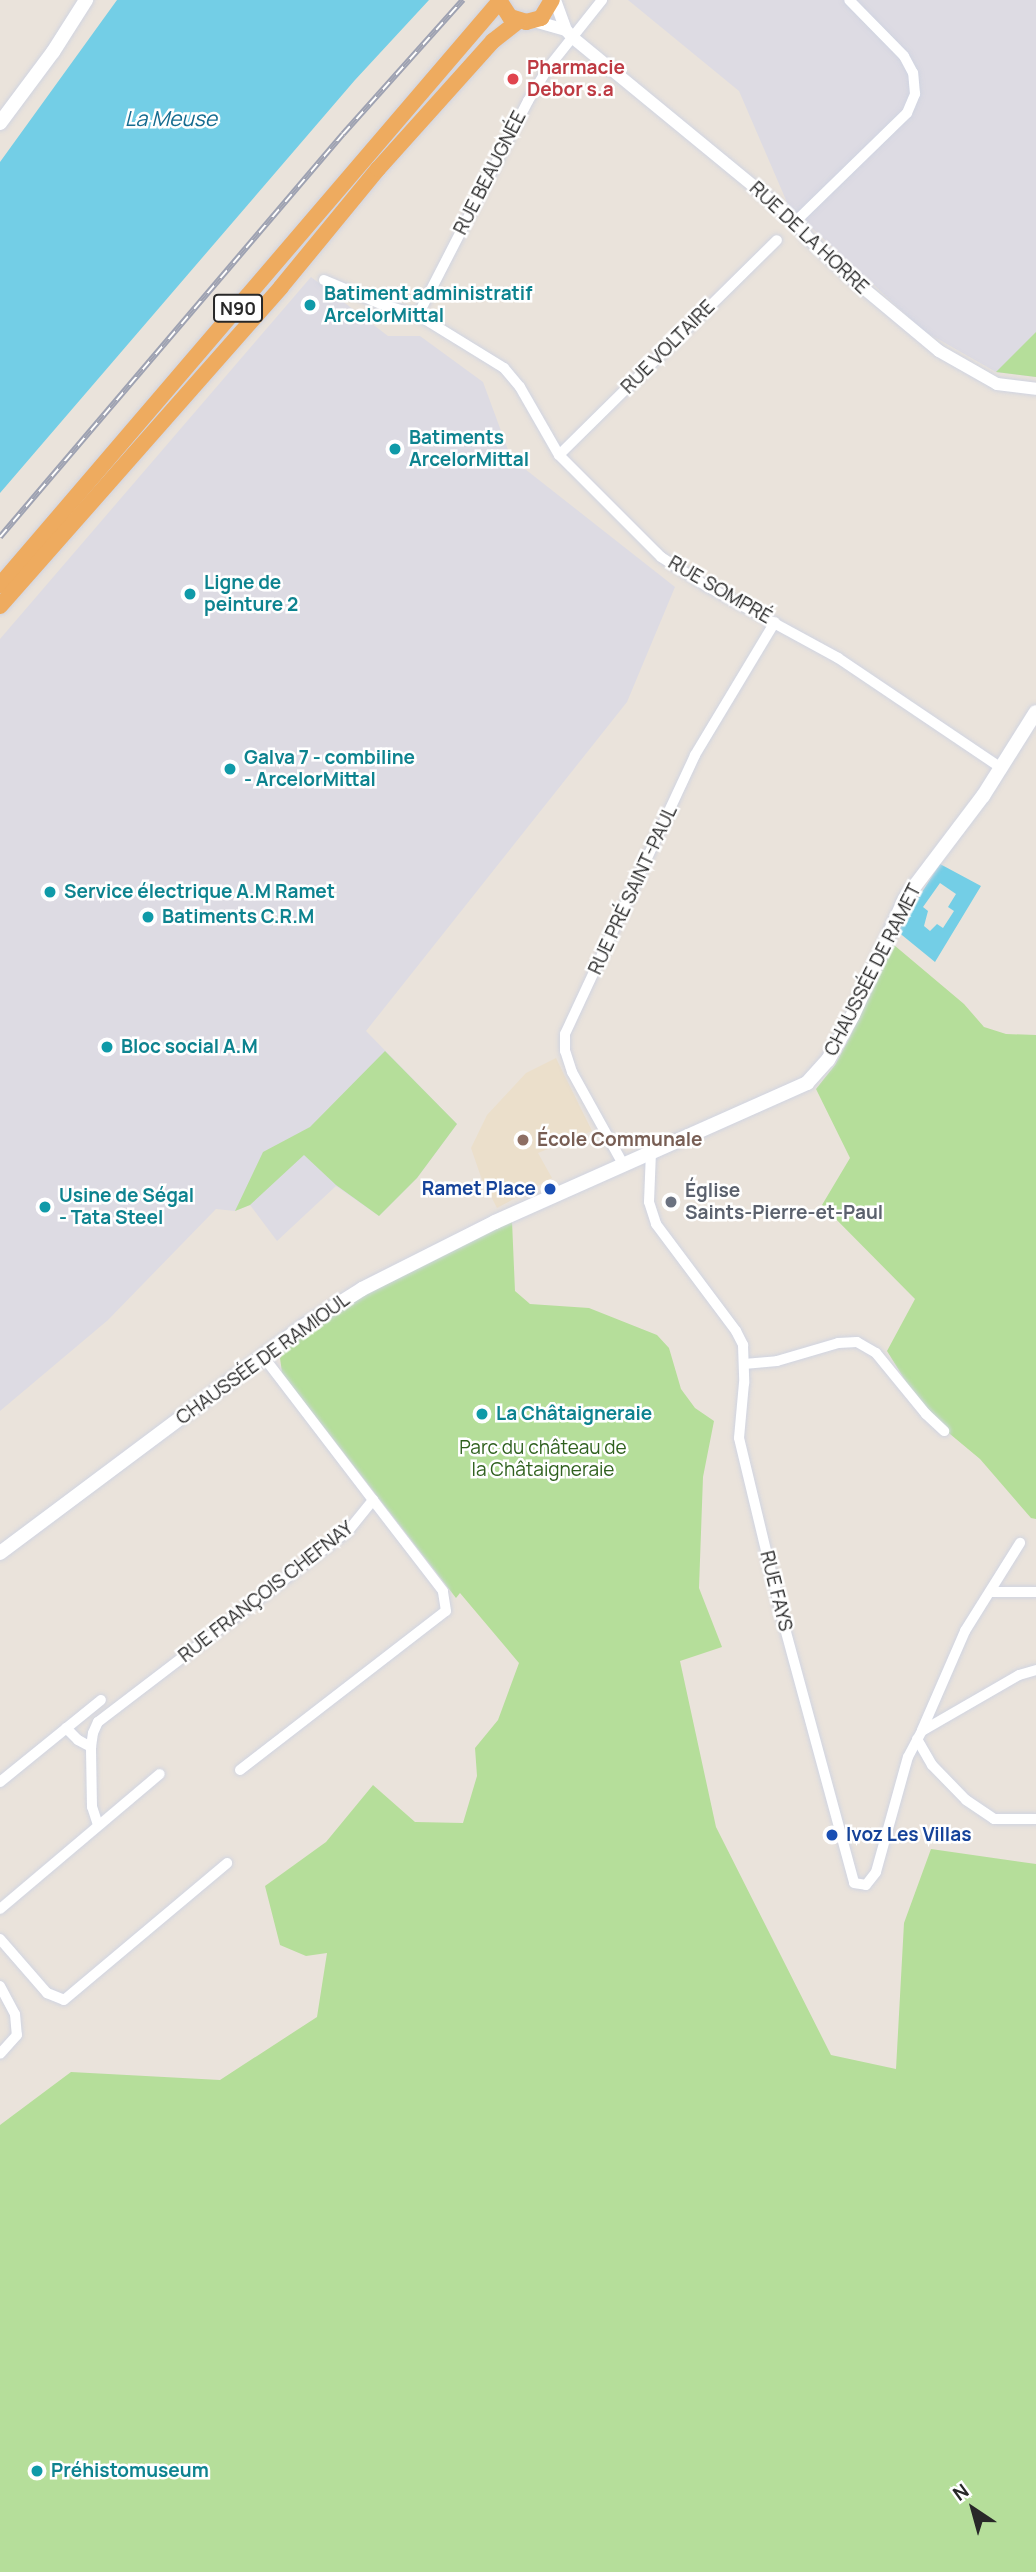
<!DOCTYPE html>
<meta charset="utf-8">
<style>
body{margin:0}
#map{position:relative;width:1036px;height:2572px;overflow:hidden;background:#eae3db;font-family:Manrope,sans-serif}
div>[style]{position:absolute}
.industrial>*{inset:0;background:#dddbe3}
.education>*{inset:0;background:#ebdfcb}
.green>*{inset:0;background:#b5de9a}
.water>*{inset:0;background:#73cee6}
.roads{filter:drop-shadow(0 0 2px #d0d4e1) drop-shadow(0 0 2px #d0d4e1)}
.minor>*{height:10px;margin:-5px;padding:0 5px;transform-origin:5px;border-radius:5px;background:#fff}
.tertiary>*{height:12px;margin:-6px;padding:0 6px;transform-origin:6px;border-radius:6px;background:#fff}
.secondary>*{height:14px;margin:-7px;padding:0 7px;transform-origin:7px;border-radius:7px;background:#fff}
.trunk>*{height:16px;margin:-8px;padding:0 8px;transform-origin:8px;border-radius:8px;background:#eeab5f}
.rail>*{height:6px;margin-top:-3px;transform-origin:0;background:repeating-linear-gradient(90deg,#fff 0 10px,#9ea2b2 0 20px);box-sizing:border-box;border-block:2px solid #9ea2b2}
.dots>*{width:19px;height:19px;translate:-50% -50%;box-sizing:border-box;border:4px solid #fff;border-radius:50%}
span{translate:-50% -50%;white-space:nowrap;text-align:center;line-height:1.15;-webkit-text-stroke:5px #fff;paint-order:stroke}
.shield-label span{padding:2px 5px;background:#fff;border:2px solid;border-radius:5px;-webkit-text-stroke-width:0}
.shield-label{font-size:18px;color:#282828;font-weight:700}
.health-label{font-size:19px;color:#be3a42;font-weight:700}
.left{translate:0 -50%;text-align:left}
.street-label{font-size:19px;color:#282828}
.culture-label{font-size:19px;color:#0d838f;font-weight:700}
.education-label{font-size:19px;color:#785e54;font-weight:700}
.transit-label{font-size:19px;color:#164399;font-weight:700}
.right{translate:-100% -50%;text-align:right}
.worship-label{font-size:19px;color:#5b616d;font-weight:700}
.park-label{font-size:19px;color:#2f601e}
.water-label{font-size:21px;color:#156c90;font-style:italic}
.north{position:absolute;left:938px;top:2474px;width:70px;height:70px;-webkit-text-stroke:5px #fff;paint-order:stroke;rotate:324deg;font-size:19px;font-weight:700;line-height:28px;text-align:center;color:#282828}
.north::after{content:'';display:block;margin:auto;width:24px;height:32px;background:#282828;clip-path:polygon(50% 0,100% 100%,50% 72%,0 100%)}
</style>
<div id="map">
<div class="industrial">
<div style="clip-path:polygon(628px 0,1036px 0,1036px 377px,996px 372px,924px 331px,789px 207px,739px 91px)"></div>
<div style="clip-path:polygon(311px 277px,388px 336px,420px 336px,483px 382px,511px 458px,675px 587px,627px 702px,366px 1031px,457px 1124px,417px 1178px,379px 1216px,336px 1186px,277px 1241px,250px 1205px,235px 1211px,216px 1209px,108px 1320px,0 1411px,0 639px)"></div>
</div>
<div class="education">
<div style="clip-path:polygon(556px 1058px,592px 1131px,538px 1153px,552px 1178px,497px 1208px,481px 1177px,471px 1148px,487px 1115px,526px 1073px)"></div>
</div>
<div class="green">
<div style="clip-path:polygon(1036px 332px,1036px 377px,996px 372px)"></div>
<div style="clip-path:polygon(894px 945px,964px 1004px,984px 1027px,1006px 1034px,1036px 1035px,1036px 1519px,1031px 1518px,980px 1459px,926px 1414px,887px 1351px,915px 1299px,822px 1205px,850px 1158px,816px 1089px,835px 1065px,850px 1037px)"></div>
<div style="clip-path:polygon(385px 1051px,457px 1124px,417px 1178px,379px 1216px,336px 1185px,304px 1155px,250px 1205px,235px 1211px,263px 1152px,310px 1127px)"></div>
<div style="clip-path:polygon(512px 1221px,515px 1291px,530px 1304px,589px 1308px,657px 1335px,669px 1348px,681px 1389px,695px 1408px,714px 1421px,703px 1477px,699px 1588px,722px 1647px,680px 1661px,716px 1827px,831px 2055px,896px 2069px,904px 1923px,931px 1849px,1036px 1864px,1036px 2572px,0 2572px,0 2125px,71px 2072px,220px 2080px,317px 2017px,327px 1953px,306px 1956px,280px 1945px,265px 1886px,326px 1842px,373px 1785px,415px 1822px,463px 1823px,477px 1776px,475px 1748px,498px 1720px,519px 1663px,460px 1593px,456px 1598px,282px 1373px,280px 1358px,288px 1345px,360px 1296px)"></div>
</div>
<div class="water">
<div style="clip-path:polygon(117px 0,429px 0,355px 80px,0 493px,0 162px)"></div>
<div style="clip-path:polygon(evenodd,940px 864px,981px 886px,935px 962px,897px 931px,940px 864px,940px 883px,956px 894px,948px 907px,954px 911px,943px 928px,937px 924px,930px 931px,924px 926px,928px 911px,923px 907px,940px 883px)"></div>
</div>
<div class="roads">
<div class="minor">
<div style="left:796px;top:221px;width:155px;rotate:-44.2deg"></div>
<div style="left:907px;top:113px;width:21px;rotate:-67deg"></div>
<div style="left:915px;top:94px;width:21px;rotate:-95deg"></div>
<div style="left:913px;top:73px;width:19px;rotate:-118deg"></div>
<div style="left:904px;top:56px;width:78px;rotate:-134.5deg"></div>
<div style="left:324px;top:280px;width:62px;rotate:22.8deg"></div>
<div style="left:381px;top:304px;width:39px;rotate:17deg"></div>
<div style="left:418px;top:315px;width:101px;rotate:31.6deg"></div>
<div style="left:504px;top:368px;width:25px;rotate:50deg"></div>
<div style="left:520px;top:387px;width:78px;rotate:60.2deg"></div>
<div style="left:559px;top:455px;width:144px;rotate:45deg"></div>
<div style="left:661px;top:557px;width:56px;rotate:32.6deg"></div>
<div style="left:708px;top:587px;width:148px;rotate:28.6deg"></div>
<div style="left:838px;top:658px;width:197px;rotate:34deg"></div>
<div style="left:418px;top:315px;width:241px;rotate:-62.8deg"></div>
<div style="left:528px;top:101px;width:39px;rotate:-59deg"></div>
<div style="left:548px;top:68px;width:87px;rotate:-51.5deg"></div>
<div style="left:559px;top:455px;width:306px;rotate:-44.6deg"></div>
<div style="left:651px;top:1152px;width:50px;rotate:92.3deg"></div>
<div style="left:649px;top:1202px;width:23px;rotate:72deg"></div>
<div style="left:656px;top:1224px;width:134px;rotate:53.2deg"></div>
<div style="left:736px;top:1331px;width:16px;rotate:63deg"></div>
<div style="left:743px;top:1345px;width:38px;rotate:88deg"></div>
<div style="left:744px;top:1383px;width:55px;rotate:95.2deg"></div>
<div style="left:739px;top:1438px;width:188px;rotate:76.5deg"></div>
<div style="left:783px;top:1621px;width:271px;rotate:74.8deg"></div>
<div style="left:854px;top:1883px;width:12px;rotate:9deg"></div>
<div style="left:866px;top:1885px;width:16px;rotate:-52deg"></div>
<div style="left:876px;top:1872px;width:119px;rotate:-74.5deg"></div>
<div style="left:908px;top:1757px;width:30px;rotate:-62deg"></div>
<div style="left:922px;top:1731px;width:112px;rotate:-30deg"></div>
<div style="left:1019px;top:1675px;width:18px;rotate:-16deg"></div>
<div style="left:623px;top:1164px;width:105px;rotate:-119deg"></div>
<div style="left:572px;top:1072px;width:22px;rotate:-108deg"></div>
<div style="left:565px;top:1051px;width:17px;rotate:-90deg"></div>
<div style="left:565px;top:1034px;width:308px;rotate:-65deg"></div>
<div style="left:695px;top:755px;width:155px;rotate:-59deg"></div>
<div style="left:744px;top:1364px;width:33px;rotate:-5deg"></div>
<div style="left:777px;top:1361px;width:64px;rotate:-16.4deg"></div>
<div style="left:838px;top:1343px;width:19px;rotate:-3deg"></div>
<div style="left:857px;top:1342px;width:22px;rotate:30deg"></div>
<div style="left:876px;top:1353px;width:79px;rotate:50.7deg"></div>
<div style="left:926px;top:1414px;width:25px;rotate:43deg"></div>
<div style="left:990px;top:1592px;width:46px"></div>
<div style="left:66px;top:1728px;width:17px;rotate:45deg"></div>
<div style="left:78px;top:1740px;width:15px;rotate:28deg"></div>
<div style="left:922px;top:1730px;width:108px;rotate:-66.5deg"></div>
<div style="left:965px;top:1631px;width:104px;rotate:-58deg"></div>
<div style="left:917px;top:1739px;width:30px;rotate:60deg"></div>
<div style="left:932px;top:1765px;width:49px;rotate:45.8deg"></div>
<div style="left:966px;top:1800px;width:34px;rotate:34deg"></div>
<div style="left:994px;top:1819px;width:42px"></div>
<div style="left:240px;top:1770px;width:260px;rotate:-37.7deg"></div>
<div style="left:446px;top:1611px;width:20px;rotate:-99deg"></div>
<div style="left:443px;top:1591px;width:115px;rotate:-127.6deg"></div>
<div style="left:0;top:1782px;width:130px;rotate:-39.1deg"></div>
<div style="left:98px;top:1825px;width:19px;rotate:-108deg"></div>
<div style="left:92px;top:1807px;width:60px;rotate:-91deg"></div>
<div style="left:91px;top:1747px;width:14px;rotate:-82deg"></div>
<div style="left:93px;top:1733px;width:12px;rotate:-66deg"></div>
<div style="left:98px;top:1722px;width:315px;rotate:-37.4deg"></div>
<div style="left:348px;top:1531px;width:40px;rotate:-51deg"></div>
<div style="left:373px;top:1500px;width:181px;rotate:-127.4deg"></div>
<div style="left:0;top:1909px;width:209px;rotate:-40.2deg"></div>
<div style="left:0;top:1939px;width:72px;rotate:49deg"></div>
<div style="left:47px;top:1993px;width:18px;rotate:22deg"></div>
<div style="left:64px;top:2000px;width:213px;rotate:-40deg"></div>
<div style="left:0;top:1986px;width:32px;rotate:62deg"></div>
<div style="left:15px;top:2014px;width:21px;rotate:85deg"></div>
<div style="left:17px;top:2035px;width:25px;rotate:132deg"></div>
</div>
<div class="tertiary">
<div style="left:555px;top:0;width:32px;rotate:70deg"></div>
<div style="left:566px;top:30px;width:9px;rotate:49deg"></div>
<div style="left:572px;top:37px;width:290px;rotate:39.4deg"></div>
<div style="left:796px;top:221px;width:21px;rotate:55deg"></div>
<div style="left:808px;top:238px;width:56px;rotate:42.8deg"></div>
<div style="left:849px;top:276px;width:117px;rotate:39.8deg"></div>
<div style="left:939px;top:351px;width:67px;rotate:29.6deg"></div>
<div style="left:997px;top:384px;width:39px;rotate:7deg"></div>
<div style="left:534px;top:21px;width:33px;rotate:16deg"></div>
</div>
<div class="secondary">
<div style="left:0;top:123px;width:89px;rotate:-53.3deg"></div>
<div style="left:53px;top:52px;width:62px;rotate:-57.6deg"></div>
<div style="left:0;top:1553px;width:377px;rotate:-36.8deg"></div>
<div style="left:302px;top:1327px;width:71px;rotate:-32.3deg"></div>
<div style="left:362px;top:1289px;width:149px;rotate:-26.7deg"></div>
<div style="left:495px;top:1222px;width:342px;rotate:-24deg"></div>
<div style="left:807px;top:1083px;width:31px;rotate:-48deg"></div>
<div style="left:828px;top:1060px;width:51px;rotate:-60.9deg"></div>
<div style="left:853px;top:1015px;width:127px;rotate:-65.9deg"></div>
<div style="left:905px;top:899px;width:129px;rotate:-52.9deg"></div>
<div style="left:983px;top:796px;width:99px;rotate:-57.8deg"></div>
</div>
<div class="trunk">
<div style="left:499px;top:0;width:20px;rotate:57deg"></div>
<div style="left:510px;top:17px;width:17px;rotate:17deg"></div>
<div style="left:526px;top:22px;width:16px;rotate:-15deg"></div>
<div style="left:541px;top:18px;width:21px;rotate:-59deg"></div>
<div style="left:0;top:585px;width:767px;rotate:-49.44deg"></div>
<div style="left:0;top:606px;width:425px;rotate:-48.6deg"></div>
<div style="left:281px;top:287px;width:153px;rotate:-50.6deg"></div>
<div style="left:378px;top:169px;width:172px;rotate:-48.1deg"></div>
<div style="left:493px;top:41px;width:33px;rotate:-38deg"></div>
</div>
</div>
<div class="rail">
<div style="left:0;top:537px;width:529px;rotate:-49.6deg"></div>
<div style="left:343px;top:134px;width:180px;rotate:-48.2deg"></div>
</div>
<div class="dots">
<div style="left:513px;top:79px;background:#e0444e"></div>
<div style="left:310px;top:305px;background:#0f9aa8"></div>
<div style="left:395px;top:449px;background:#0f9aa8"></div>
<div style="left:190px;top:594px;background:#0f9aa8"></div>
<div style="left:230px;top:769px;background:#0f9aa8"></div>
<div style="left:50px;top:892px;background:#0f9aa8"></div>
<div style="left:148px;top:917px;background:#0f9aa8"></div>
<div style="left:107px;top:1047px;background:#0f9aa8"></div>
<div style="left:523px;top:1140px;background:#8d6e63"></div>
<div style="left:550px;top:1189px;background:#1a4fb4"></div>
<div style="left:671px;top:1202px;background:#6b7280"></div>
<div style="left:45px;top:1207px;background:#0f9aa8"></div>
<div style="left:482px;top:1414px;background:#0f9aa8"></div>
<div style="left:832px;top:1835px;background:#1a4fb4"></div>
<div style="left:37px;top:2471px;background:#0f9aa8"></div>
</div>
<div class="shield-label">
<span style="left:238px;top:308px">N90</span>
</div>
<div class="health-label">
<span class="left" style="left:527px;top:79px">Pharmacie<br>Debor s.a</span>
</div>
<div class="street-label">
<span style="left:490px;top:173px;rotate:-63deg">RUE BEAUGNÉE</span>
<span style="left:809px;top:238px;rotate:43deg">RUE DE LA HORRE</span>
<span style="left:668px;top:347px;rotate:-45deg">RUE VOLTAIRE</span>
<span style="left:720px;top:590px;rotate:30deg">RUE SOMPRÉ</span>
<span style="left:633px;top:890px;rotate:-65deg">RUE PRÉ SAINT-PAUL</span>
<span style="left:873px;top:970px;rotate:-63deg">CHAUSSÉE DE RAMET</span>
<span style="left:263px;top:1359px;rotate:-36deg">CHAUSSÉE DE RAMIOUL</span>
<span style="left:776px;top:1591px;rotate:76deg">RUE FAYS</span>
<span style="left:266px;top:1592px;rotate:-38deg">RUE FRANÇOIS CHEFNAY</span>
</div>
<div class="culture-label">
<span class="left" style="left:324px;top:305px">Batiment administratif<br>ArcelorMittal</span>
<span class="left" style="left:409px;top:449px">Batiments<br>ArcelorMittal</span>
<span class="left" style="left:204px;top:594px">Ligne de<br>peinture 2</span>
<span class="left" style="left:244px;top:769px">Galva 7 - combiline<br>- ArcelorMittal</span>
<span class="left" style="left:64px;top:892px">Service électrique A.M Ramet</span>
<span class="left" style="left:162px;top:917px">Batiments C.R.M</span>
<span class="left" style="left:121px;top:1047px">Bloc social A.M</span>
<span class="left" style="left:59px;top:1207px">Usine de Ségal<br>- Tata Steel</span>
<span class="left" style="left:496px;top:1414px">La Châtaigneraie</span>
<span class="left" style="left:51px;top:2471px">Préhistomuseum</span>
</div>
<div class="education-label">
<span class="left" style="left:537px;top:1140px">École Communale</span>
</div>
<div class="transit-label">
<span class="right" style="left:536px;top:1189px">Ramet Place</span>
<span class="left" style="left:846px;top:1835px">Ivoz Les Villas</span>
</div>
<div class="worship-label">
<span class="left" style="left:685px;top:1202px">Église<br>Saints-Pierre-et-Paul</span>
</div>
<div class="park-label">
<span style="left:543px;top:1459px">Parc du château de<br>la Châtaigneraie</span>
</div>
<div class="water-label">
<span style="left:171px;top:118px">La Meuse</span>
</div>
<div class="north">N</div>
</div>
